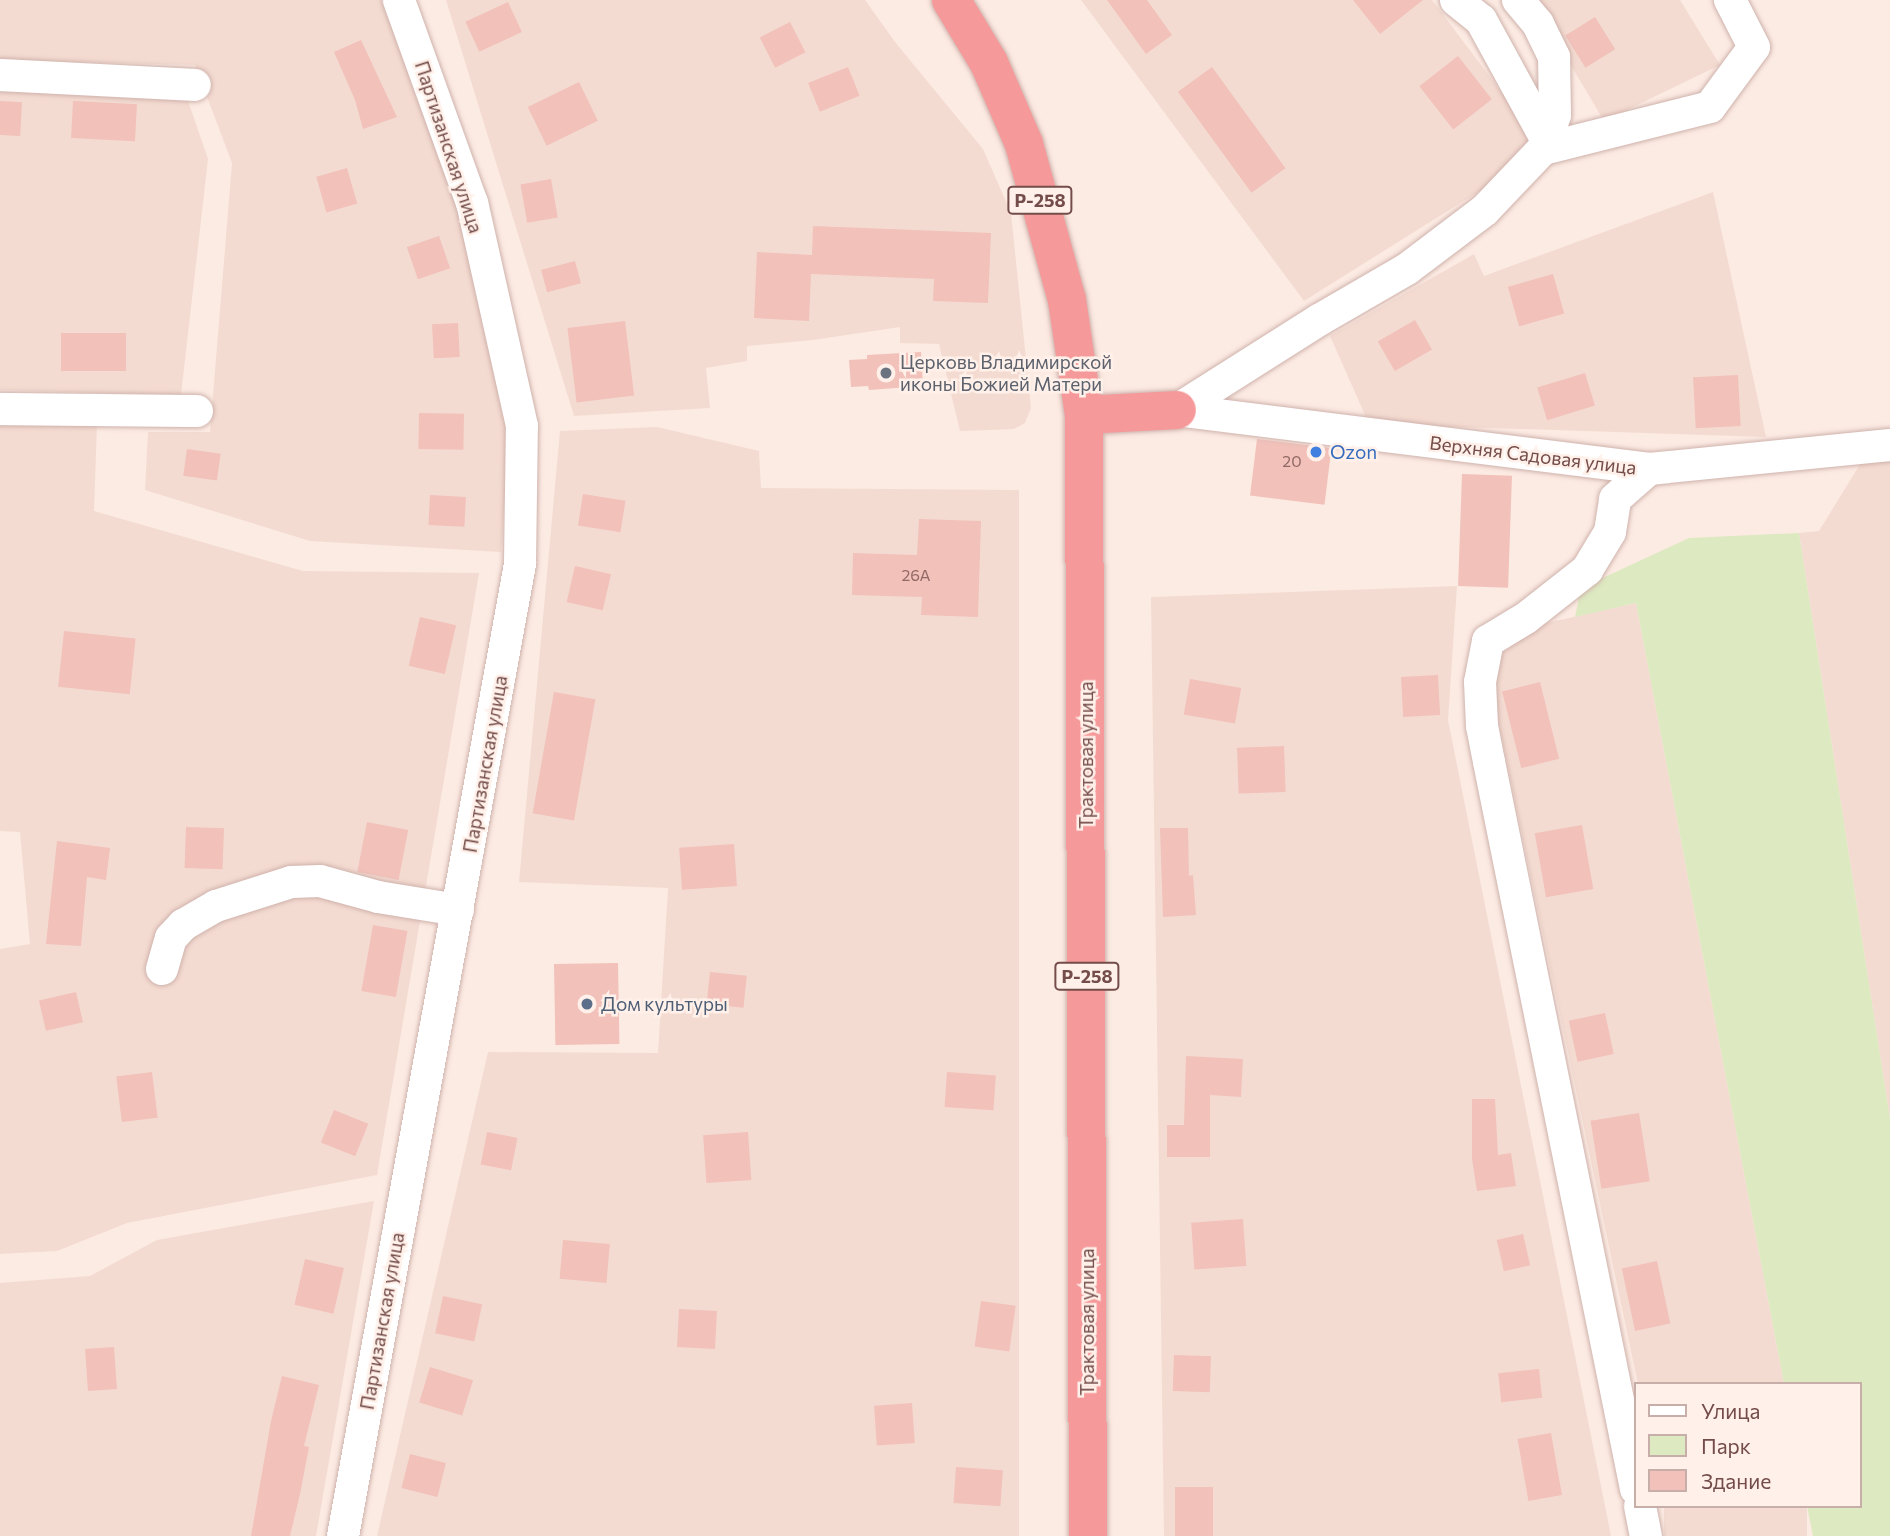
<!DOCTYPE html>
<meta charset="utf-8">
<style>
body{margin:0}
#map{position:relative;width:1890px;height:1536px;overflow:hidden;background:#fcebe3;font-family:Commissioner,sans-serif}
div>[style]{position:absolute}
.residential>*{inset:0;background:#f4dbd1;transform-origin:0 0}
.green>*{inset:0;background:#dde9c1}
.building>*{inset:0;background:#f1c1ba;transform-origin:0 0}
.roads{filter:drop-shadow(0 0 2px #cfb2ac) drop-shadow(0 0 2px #cfb2ac)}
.minor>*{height:32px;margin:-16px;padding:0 16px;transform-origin:16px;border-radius:16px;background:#fff}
.highway>*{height:38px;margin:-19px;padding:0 19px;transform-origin:19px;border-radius:19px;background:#f6999b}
.dots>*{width:19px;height:19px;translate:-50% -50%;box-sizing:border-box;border:4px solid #fff0e9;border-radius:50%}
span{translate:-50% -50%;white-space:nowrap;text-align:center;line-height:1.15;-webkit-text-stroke:5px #fff0e9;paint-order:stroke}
.number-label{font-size:16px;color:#936965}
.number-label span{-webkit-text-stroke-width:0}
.shield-label span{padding:2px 5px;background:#fff0e9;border:2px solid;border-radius:5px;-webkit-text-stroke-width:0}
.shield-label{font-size:18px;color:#744c49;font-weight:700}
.street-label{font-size:19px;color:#744c49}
.worship-label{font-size:19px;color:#5b616d}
.left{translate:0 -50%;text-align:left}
.shop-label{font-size:19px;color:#366cbe}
.service-label{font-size:19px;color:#4e5e75}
.legend{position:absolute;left:1634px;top:1382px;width:228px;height:126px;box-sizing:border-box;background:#fff0e9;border:2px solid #c7aea9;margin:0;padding:9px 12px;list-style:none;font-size:21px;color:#744c49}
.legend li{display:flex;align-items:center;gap:14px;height:35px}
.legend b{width:35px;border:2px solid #c7aea9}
</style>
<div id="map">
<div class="residential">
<div style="clip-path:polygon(0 0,383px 0,459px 204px,509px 438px,501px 552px,310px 541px,145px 490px,148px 432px,210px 432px,232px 163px,195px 65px,0 60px)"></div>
<div style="clip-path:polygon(446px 0,865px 0,895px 42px,983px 149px,1011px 213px,1031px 408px,1025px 423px,1014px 429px,960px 431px,939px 344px,900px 343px,900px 327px,813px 340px,747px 346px,747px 361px,706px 368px,710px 408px,574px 416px)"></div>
<div style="clip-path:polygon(1081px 0,1432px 0,1545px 150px,1304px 301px)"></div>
<div style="clip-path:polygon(1528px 0,1680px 0,1720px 65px,1604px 121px,1544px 20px)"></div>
<div style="clip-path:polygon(0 89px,186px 95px,208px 159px,181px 395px,0 390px)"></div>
<div style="clip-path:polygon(1713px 192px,1766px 437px,1369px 424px,1330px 336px,1474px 254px,1484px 276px)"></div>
<div style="clip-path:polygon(0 424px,97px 425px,94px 511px,303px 571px,479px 573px,377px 1175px,127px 1223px,57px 1251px,0 1254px,0 949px,30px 944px,20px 832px,0 831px)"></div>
<div style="clip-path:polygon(657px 427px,759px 451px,761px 488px,1019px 490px,1019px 1536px,377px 1536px,488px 1052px,658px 1053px,668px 888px,519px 882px,560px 431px)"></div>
<div style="clip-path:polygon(1862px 461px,1890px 462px,1890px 1119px,1799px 533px,1819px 531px)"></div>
<div style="clip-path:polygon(1457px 586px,1448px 720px,1611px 1536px,1164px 1536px,1151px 597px)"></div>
<div style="clip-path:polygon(1636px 603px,1784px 1384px,1638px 1384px,1487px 668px,1533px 626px)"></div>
<div style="clip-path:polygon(374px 1201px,316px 1536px,0 1536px,0 1283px,90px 1276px,157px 1240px)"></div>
<div style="left:1664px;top:1506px;width:143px;height:31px"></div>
</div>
<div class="green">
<div style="clip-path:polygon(1799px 533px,1890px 1119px,1890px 1536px,1813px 1536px,1807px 1506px,1860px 1506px,1860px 1384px,1784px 1384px,1636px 603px,1575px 617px,1581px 588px,1689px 538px)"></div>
</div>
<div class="building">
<div style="clip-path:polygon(1107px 0,1147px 0,1172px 35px,1146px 54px)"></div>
<div style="clip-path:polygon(1353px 0,1423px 0,1380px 34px)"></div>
<div style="left:508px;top:2px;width:33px;height:47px;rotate:65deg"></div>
<div style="left:1595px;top:17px;width:38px;height:35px;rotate:58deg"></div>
<div style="left:790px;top:22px;width:34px;height:34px;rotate:63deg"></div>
<div style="clip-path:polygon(361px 40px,397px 117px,363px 129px,355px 100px,334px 52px)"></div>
<div style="left:1458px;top:56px;width:55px;height:49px;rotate:52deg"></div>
<div style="left:848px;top:67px;width:31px;height:43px;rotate:68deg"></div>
<div style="left:1212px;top:67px;width:125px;height:42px;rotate:54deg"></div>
<div style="left:579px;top:82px;width:43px;height:57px;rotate:64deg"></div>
<div style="left:0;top:101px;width:22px;height:34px;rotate:3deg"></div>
<div style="left:73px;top:101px;width:64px;height:37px;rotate:3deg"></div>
<div style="left:347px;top:168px;width:37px;height:32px;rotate:74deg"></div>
<div style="left:551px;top:179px;width:39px;height:31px;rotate:80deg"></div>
<div style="clip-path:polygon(813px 226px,991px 233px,988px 303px,933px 301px,934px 279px,811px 274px,809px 321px,754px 318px,757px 252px,812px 255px)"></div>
<div style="left:439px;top:236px;width:34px;height:34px;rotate:71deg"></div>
<div style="left:575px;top:261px;width:23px;height:35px;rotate:75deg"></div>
<div style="left:1553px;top:274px;width:41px;height:47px;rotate:74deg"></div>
<div style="left:1415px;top:320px;width:34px;height:43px;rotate:60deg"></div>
<div style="left:625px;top:321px;width:75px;height:58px;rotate:83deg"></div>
<div style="left:458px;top:323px;width:34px;height:26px;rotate:87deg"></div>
<div style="left:61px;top:333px;width:65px;height:38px"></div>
<div style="clip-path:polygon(921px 352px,923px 386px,869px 390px,868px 386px,851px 387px,849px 360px,867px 359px,867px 355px)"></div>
<div style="left:1585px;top:373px;width:34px;height:50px;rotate:73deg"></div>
<div style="left:1738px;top:375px;width:51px;height:45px;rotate:87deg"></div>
<div style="left:419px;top:413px;width:45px;height:36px;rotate:1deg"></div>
<div style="left:1257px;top:439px;width:75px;height:57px;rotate:7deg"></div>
<div style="left:187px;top:449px;width:34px;height:27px;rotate:8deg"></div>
<div style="left:1462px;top:474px;width:50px;height:112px;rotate:2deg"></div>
<div style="left:583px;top:494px;width:43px;height:32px;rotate:9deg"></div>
<div style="left:430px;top:495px;width:36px;height:30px;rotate:3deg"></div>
<div style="clip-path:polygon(919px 519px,981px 521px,978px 617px,921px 615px,922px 597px,852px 595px,853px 553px,917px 555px)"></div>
<div style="left:575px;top:566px;width:37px;height:37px;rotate:13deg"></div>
<div style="left:420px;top:617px;width:37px;height:50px;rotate:13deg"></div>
<div style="left:64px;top:631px;width:72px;height:56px;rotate:6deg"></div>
<div style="left:1438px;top:675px;width:40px;height:37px;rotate:87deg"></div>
<div style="left:1190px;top:679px;width:52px;height:36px;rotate:10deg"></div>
<div style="left:1540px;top:682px;width:79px;height:39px;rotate:76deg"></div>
<div style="left:554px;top:692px;width:42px;height:123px;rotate:10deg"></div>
<div style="left:1284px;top:746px;width:46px;height:47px;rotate:88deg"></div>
<div style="left:367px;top:822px;width:42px;height:51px;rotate:11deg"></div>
<div style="left:1582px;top:825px;width:65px;height:48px;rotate:80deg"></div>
<div style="left:186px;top:827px;width:38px;height:41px;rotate:2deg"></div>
<div style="clip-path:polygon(1160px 828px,1188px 828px,1189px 876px,1193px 875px,1196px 915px,1163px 917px)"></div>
<div style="clip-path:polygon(57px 841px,110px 848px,106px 880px,87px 877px,81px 946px,46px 944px)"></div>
<div style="left:734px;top:844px;width:42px;height:55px;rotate:86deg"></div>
<div style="left:373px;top:925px;width:35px;height:67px;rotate:10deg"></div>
<div style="left:618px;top:963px;width:81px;height:64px;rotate:89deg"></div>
<div style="left:710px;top:972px;width:37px;height:32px;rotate:6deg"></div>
<div style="left:76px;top:992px;width:31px;height:38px;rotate:77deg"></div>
<div style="left:1605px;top:1013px;width:42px;height:37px;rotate:78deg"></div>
<div style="clip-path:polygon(1186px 1056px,1243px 1059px,1241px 1097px,1210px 1095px,1210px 1157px,1167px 1157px,1167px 1125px,1184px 1125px)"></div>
<div style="left:152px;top:1072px;width:46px;height:36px;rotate:83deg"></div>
<div style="left:947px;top:1072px;width:49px;height:35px;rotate:4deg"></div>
<div style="clip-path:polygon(1472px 1099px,1495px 1099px,1498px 1155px,1511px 1153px,1516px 1186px,1477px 1191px,1472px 1159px)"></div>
<div style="left:334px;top:1110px;width:37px;height:35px;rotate:22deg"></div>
<div style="left:1639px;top:1113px;width:69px;height:49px;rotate:81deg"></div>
<div style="left:487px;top:1132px;width:31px;height:33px;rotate:11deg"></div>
<div style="left:748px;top:1132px;width:48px;height:45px;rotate:86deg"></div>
<div style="left:1243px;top:1219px;width:47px;height:52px;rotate:86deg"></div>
<div style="left:1523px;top:1234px;width:32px;height:27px;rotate:77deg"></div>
<div style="left:563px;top:1240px;width:47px;height:39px;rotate:5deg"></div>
<div style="left:305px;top:1259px;width:40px;height:47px;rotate:13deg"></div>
<div style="left:1657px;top:1261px;width:64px;height:36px;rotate:78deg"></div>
<div style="left:443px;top:1296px;width:40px;height:38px;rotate:12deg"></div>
<div style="left:981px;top:1301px;width:35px;height:46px;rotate:8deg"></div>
<div style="left:679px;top:1309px;width:38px;height:38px;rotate:3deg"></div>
<div style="left:114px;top:1347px;width:42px;height:29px;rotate:86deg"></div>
<div style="left:1174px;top:1355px;width:37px;height:36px;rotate:2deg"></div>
<div style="left:430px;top:1367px;width:45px;height:37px;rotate:17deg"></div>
<div style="left:1539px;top:1369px;width:29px;height:41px;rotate:84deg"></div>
<div style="clip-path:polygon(282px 1376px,319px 1385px,304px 1446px,309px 1447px,300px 1494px,290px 1536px,251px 1536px,271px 1421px)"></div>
<div style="left:912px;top:1403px;width:40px;height:38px;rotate:86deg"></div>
<div style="left:1551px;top:1433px;width:63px;height:34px;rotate:80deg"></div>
<div style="left:410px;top:1454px;width:37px;height:35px;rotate:14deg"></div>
<div style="left:956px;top:1467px;width:47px;height:36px;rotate:4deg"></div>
<div style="left:1175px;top:1487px;width:38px;height:49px"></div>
</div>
<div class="roads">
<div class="minor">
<div style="left:1456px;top:0;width:32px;rotate:39deg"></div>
<div style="left:1481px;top:20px;width:133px;rotate:61.3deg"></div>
<div style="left:1518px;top:0;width:31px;rotate:50deg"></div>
<div style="left:1538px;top:24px;width:37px;rotate:64deg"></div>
<div style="left:1554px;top:57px;width:58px;rotate:89deg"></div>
<div style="left:1555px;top:115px;width:36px;rotate:109deg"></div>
<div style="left:0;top:75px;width:195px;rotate:2.9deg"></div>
<div style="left:0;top:409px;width:197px;rotate:0.6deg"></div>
<div style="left:1177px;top:410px;width:168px;rotate:-32.4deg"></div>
<div style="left:1319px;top:320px;width:102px;rotate:-30.1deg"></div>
<div style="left:1407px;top:269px;width:98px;rotate:-37.1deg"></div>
<div style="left:1485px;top:210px;width:84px;rotate:-46.4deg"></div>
<div style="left:1543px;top:149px;width:172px;rotate:-14.1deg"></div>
<div style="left:1710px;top:107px;width:74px;rotate:-53.7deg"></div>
<div style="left:1754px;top:47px;width:53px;rotate:-117.1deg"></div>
<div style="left:1177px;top:410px;width:476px;rotate:7.1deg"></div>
<div style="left:1649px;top:469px;width:242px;rotate:-5.7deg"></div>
<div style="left:162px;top:969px;width:32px;rotate:-74deg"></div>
<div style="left:171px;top:938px;width:18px;rotate:-47deg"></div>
<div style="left:183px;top:925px;width:38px;rotate:-30deg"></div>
<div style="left:216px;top:906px;width:79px;rotate:-17.7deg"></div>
<div style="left:291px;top:882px;width:29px;rotate:-2deg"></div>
<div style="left:320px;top:881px;width:60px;rotate:15.4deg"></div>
<div style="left:378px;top:897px;width:81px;rotate:9.2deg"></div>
<div style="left:1636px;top:1489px;width:742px;rotate:-101.43deg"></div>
<div style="left:1489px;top:762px;width:37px;rotate:-101deg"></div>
<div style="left:1482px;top:726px;width:44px;rotate:-92.6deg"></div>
<div style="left:1480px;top:682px;width:42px;rotate:-79deg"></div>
<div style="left:1488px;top:641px;width:44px;rotate:-31.2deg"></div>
<div style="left:1526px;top:618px;width:78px;rotate:-38.2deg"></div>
<div style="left:1587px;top:570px;width:44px;rotate:-58.8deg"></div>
<div style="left:1610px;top:532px;width:33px;rotate:-81deg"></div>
<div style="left:1615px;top:499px;width:45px;rotate:-41.4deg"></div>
<div style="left:1640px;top:1506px;width:31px;rotate:79deg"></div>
<div style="left:343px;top:1536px;width:988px;rotate:-79.68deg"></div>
<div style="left:520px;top:564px;width:138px;rotate:-89.2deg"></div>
<div style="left:522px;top:426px;width:229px;rotate:-102.6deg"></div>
<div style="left:472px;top:203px;width:216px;rotate:-109.8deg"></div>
</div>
<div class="highway">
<div style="left:951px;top:0;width:74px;rotate:58.9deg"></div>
<div style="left:989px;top:63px;width:88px;rotate:66.6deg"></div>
<div style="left:1024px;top:144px;width:162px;rotate:74.6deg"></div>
<div style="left:1067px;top:300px;width:116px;rotate:81.6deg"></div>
<div style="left:1084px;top:415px;width:1121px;rotate:89.8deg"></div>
<div style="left:1084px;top:415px;width:93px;rotate:-3.1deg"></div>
</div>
</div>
<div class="dots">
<div style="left:886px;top:373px;background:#6b7280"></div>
<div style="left:1316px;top:452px;background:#3f7fe0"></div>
<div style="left:587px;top:1004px;background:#5c6f8a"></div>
</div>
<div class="number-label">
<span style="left:1292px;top:461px">20</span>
<span style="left:916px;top:575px">26А</span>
</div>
<div class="shield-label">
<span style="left:1040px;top:200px">Р-258</span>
<span style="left:1087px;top:976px">Р-258</span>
</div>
<div class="street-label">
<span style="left:449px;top:147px;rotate:72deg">Партизанская улица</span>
<span style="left:1533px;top:455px;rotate:7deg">Верхняя Садовая улица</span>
<span style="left:1086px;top:755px;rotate:-90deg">Трактовая улица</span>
<span style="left:485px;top:764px;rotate:-80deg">Партизанская улица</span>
<span style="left:382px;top:1321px;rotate:-80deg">Партизанская улица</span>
<span style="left:1087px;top:1322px;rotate:-90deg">Трактовая улица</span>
</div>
<div class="worship-label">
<span class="left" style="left:900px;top:373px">Церковь Владимирской<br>иконы Божией Матери</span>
</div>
<div class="shop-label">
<span class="left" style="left:1330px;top:452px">Ozon</span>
</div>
<div class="service-label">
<span class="left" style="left:601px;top:1004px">Дом культуры</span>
</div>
<ul class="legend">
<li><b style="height:9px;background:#fff"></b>Улица</li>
<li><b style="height:19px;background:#dde9c1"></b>Парк</li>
<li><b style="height:19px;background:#f1c1ba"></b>Здание</li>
</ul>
</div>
